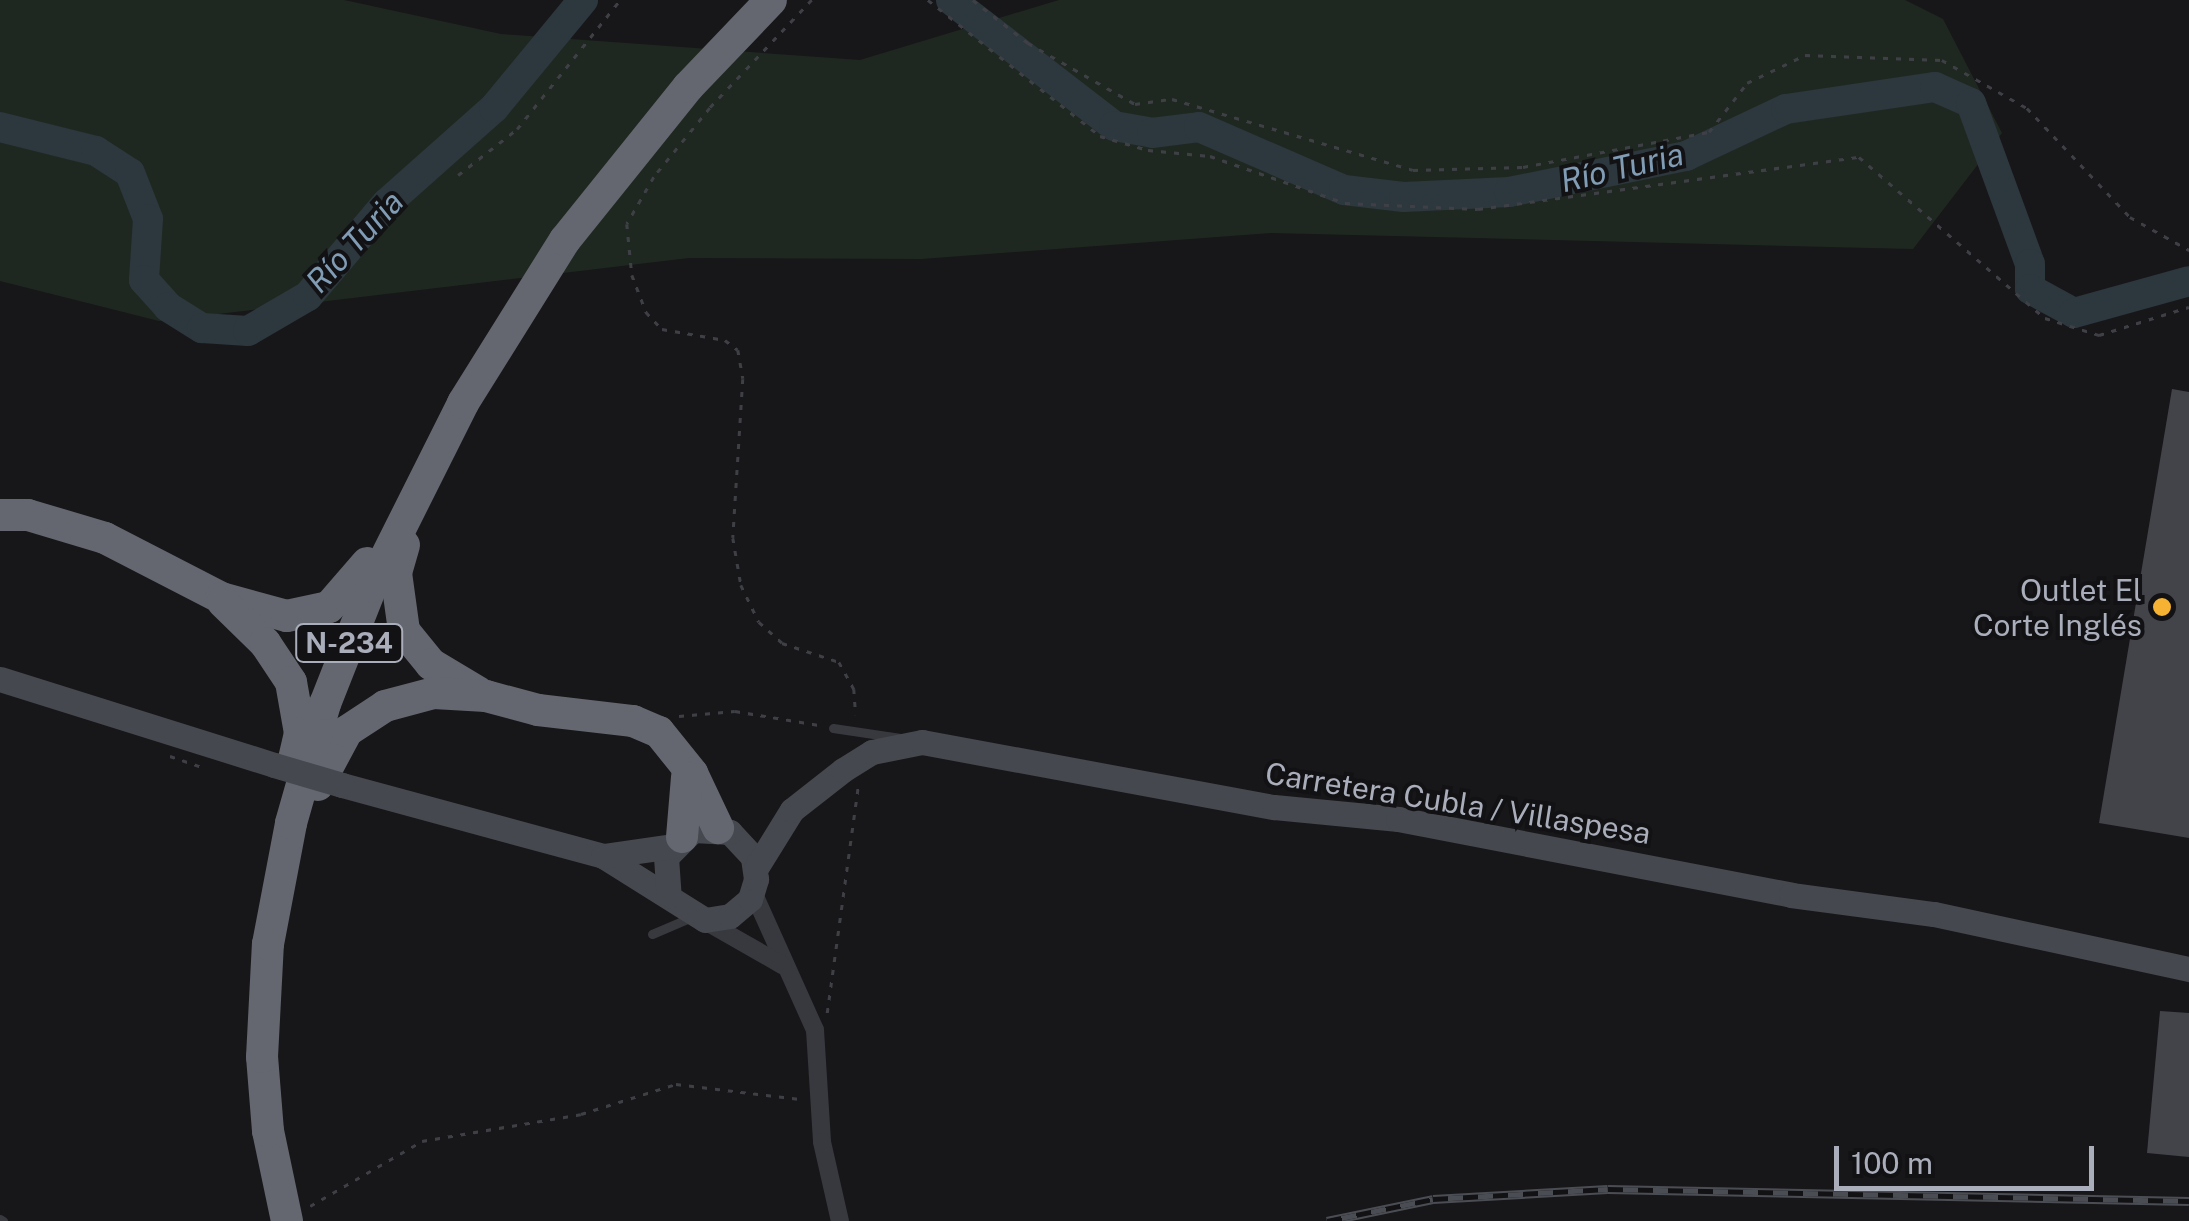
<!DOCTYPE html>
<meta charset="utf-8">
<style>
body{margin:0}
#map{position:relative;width:2189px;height:1221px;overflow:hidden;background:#171719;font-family:"Public Sans",sans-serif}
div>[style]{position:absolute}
.green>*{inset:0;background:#1f2820}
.river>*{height:30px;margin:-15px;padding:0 15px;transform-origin:15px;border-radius:15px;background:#2d373e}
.building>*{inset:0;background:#43444a}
.path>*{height:2.5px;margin-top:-1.25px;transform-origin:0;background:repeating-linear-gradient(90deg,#3e4046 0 5px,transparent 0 13px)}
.lane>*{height:9px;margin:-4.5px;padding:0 4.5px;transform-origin:4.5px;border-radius:4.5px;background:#38393f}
.street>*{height:18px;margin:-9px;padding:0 9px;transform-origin:9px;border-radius:9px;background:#38393f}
.secondary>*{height:25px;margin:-12.5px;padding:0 12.5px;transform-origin:12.5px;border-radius:12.5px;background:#46484f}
.highway>*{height:32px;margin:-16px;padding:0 16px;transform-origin:16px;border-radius:16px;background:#646770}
.rail>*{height:9px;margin-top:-4.5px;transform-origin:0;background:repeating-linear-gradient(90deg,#121215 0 15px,#4b4d54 0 30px);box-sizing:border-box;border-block:2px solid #4b4d54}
.secondary-bridge>*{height:25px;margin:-12.5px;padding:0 12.5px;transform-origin:12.5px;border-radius:12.5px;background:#46484f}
.dots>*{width:28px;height:28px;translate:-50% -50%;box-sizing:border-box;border:5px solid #121215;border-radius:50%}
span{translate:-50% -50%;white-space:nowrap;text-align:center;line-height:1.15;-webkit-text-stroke:8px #121215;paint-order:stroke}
.shield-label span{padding:2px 8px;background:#121215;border:2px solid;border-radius:8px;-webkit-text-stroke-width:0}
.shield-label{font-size:28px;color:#a9aeba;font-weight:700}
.poi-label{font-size:30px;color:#a9aeba}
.right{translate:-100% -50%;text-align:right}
.street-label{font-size:30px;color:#a9aeba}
.water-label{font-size:32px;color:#809db5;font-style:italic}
.scale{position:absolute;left:1834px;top:1146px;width:260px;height:45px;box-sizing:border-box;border:5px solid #a9aeba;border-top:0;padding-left:12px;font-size:30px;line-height:35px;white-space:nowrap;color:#a9aeba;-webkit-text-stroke:8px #121215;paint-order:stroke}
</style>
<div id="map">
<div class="green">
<div style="clip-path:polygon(0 0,344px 0,501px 34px,860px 60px,1059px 0,1905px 0,1943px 19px,2002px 133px,1913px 249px,1271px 233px,921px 259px,689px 258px,159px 321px,0 281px)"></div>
</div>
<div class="river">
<div style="left:951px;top:0;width:206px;rotate:37.7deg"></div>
<div style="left:1114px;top:126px;width:39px;rotate:10deg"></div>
<div style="left:1152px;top:133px;width:47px;rotate:-7.3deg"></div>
<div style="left:1199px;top:127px;width:158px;rotate:23.5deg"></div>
<div style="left:1344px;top:190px;width:60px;rotate:6.7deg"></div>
<div style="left:1404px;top:197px;width:105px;rotate:-2.7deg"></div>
<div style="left:1509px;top:192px;width:181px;rotate:-11.5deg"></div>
<div style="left:1686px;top:156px;width:110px;rotate:-25.2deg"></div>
<div style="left:1786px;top:109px;width:151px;rotate:-8.4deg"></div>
<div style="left:1935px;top:87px;width:39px;rotate:24deg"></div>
<div style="left:1971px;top:103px;width:171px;rotate:69.9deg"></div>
<div style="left:2030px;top:264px;width:25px;rotate:90deg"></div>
<div style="left:2030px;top:289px;width:50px;rotate:28.6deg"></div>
<div style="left:2074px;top:313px;width:119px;rotate:-15.5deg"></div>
<div style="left:0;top:127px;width:99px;rotate:14deg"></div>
<div style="left:96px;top:151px;width:40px;rotate:32.9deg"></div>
<div style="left:130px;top:173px;width:49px;rotate:68.6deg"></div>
<div style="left:148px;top:219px;width:61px;rotate:93.8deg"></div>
<div style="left:144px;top:280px;width:36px;rotate:48deg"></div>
<div style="left:168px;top:307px;width:40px;rotate:32deg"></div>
<div style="left:202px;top:328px;width:46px;rotate:3.7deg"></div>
<div style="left:248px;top:331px;width:69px;rotate:-30.3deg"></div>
<div style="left:308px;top:296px;width:122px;rotate:-49.7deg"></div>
<div style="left:387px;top:203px;width:143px;rotate:-41.6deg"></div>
<div style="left:494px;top:108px;width:140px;rotate:-50.5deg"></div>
</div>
<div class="building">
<div style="clip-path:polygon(2172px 389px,2189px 392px,2189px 838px,2099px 823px)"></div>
<div style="clip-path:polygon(2160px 1011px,2189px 1013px,2189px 1157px,2147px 1153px)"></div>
</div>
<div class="path">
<div style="left:812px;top:0;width:149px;rotate:133.4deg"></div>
<div style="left:710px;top:108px;width:89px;rotate:129.1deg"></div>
<div style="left:654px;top:177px;width:54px;rotate:119.9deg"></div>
<div style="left:627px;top:224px;width:51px;rotate:84.4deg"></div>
<div style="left:632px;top:275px;width:40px;rotate:69deg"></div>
<div style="left:646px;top:312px;width:23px;rotate:47deg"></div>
<div style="left:662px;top:329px;width:64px;rotate:9.9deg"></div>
<div style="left:725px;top:340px;width:16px;rotate:38deg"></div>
<div style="left:738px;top:350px;width:29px;rotate:80deg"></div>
<div style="left:743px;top:379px;width:159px;rotate:93.6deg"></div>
<div style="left:733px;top:538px;width:48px;rotate:80.3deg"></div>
<div style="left:741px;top:585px;width:41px;rotate:64.1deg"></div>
<div style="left:759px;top:622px;width:31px;rotate:42deg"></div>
<div style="left:782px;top:643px;width:60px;rotate:18.4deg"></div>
<div style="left:839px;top:662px;width:31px;rotate:61deg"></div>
<div style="left:854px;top:689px;width:26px;rotate:86deg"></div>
<div style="left:928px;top:0;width:219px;rotate:38.3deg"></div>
<div style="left:1100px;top:136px;width:50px;rotate:16.3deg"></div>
<div style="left:1148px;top:150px;width:62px;rotate:5.5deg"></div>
<div style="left:1210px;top:156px;width:143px;rotate:19.2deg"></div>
<div style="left:1345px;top:203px;width:133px;rotate:2.6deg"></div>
<div style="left:1478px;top:209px;width:385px;rotate:-7.8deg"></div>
<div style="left:1859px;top:157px;width:246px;rotate:40.9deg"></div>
<div style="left:2045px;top:318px;width:57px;rotate:17.5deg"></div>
<div style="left:2099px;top:335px;width:94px;rotate:-17.3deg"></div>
<div style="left:973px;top:0;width:70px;rotate:38deg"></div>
<div style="left:1028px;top:43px;width:123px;rotate:29.7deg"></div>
<div style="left:1135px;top:104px;width:37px;rotate:-8deg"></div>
<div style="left:1172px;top:99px;width:251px;rotate:16.4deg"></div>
<div style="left:1413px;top:170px;width:110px;rotate:-1.6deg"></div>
<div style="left:1523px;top:167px;width:189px;rotate:-10.7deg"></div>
<div style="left:1709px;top:132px;width:62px;rotate:-52.2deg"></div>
<div style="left:1747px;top:83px;width:64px;rotate:-25.8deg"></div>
<div style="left:1805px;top:55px;width:137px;rotate:2.1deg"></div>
<div style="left:1942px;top:60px;width:98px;rotate:29.5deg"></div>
<div style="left:2027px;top:108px;width:150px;rotate:46.6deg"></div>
<div style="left:2130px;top:217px;width:68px;rotate:29.2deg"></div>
<div style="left:458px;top:175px;width:75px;rotate:-37.9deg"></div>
<div style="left:517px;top:129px;width:165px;rotate:-51.4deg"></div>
<div style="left:679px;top:716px;width:56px;rotate:-5.1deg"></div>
<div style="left:735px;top:711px;width:85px;rotate:9.5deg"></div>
<div style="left:170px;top:756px;width:34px;rotate:19deg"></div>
<div style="left:827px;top:1013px;width:227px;rotate:-82.2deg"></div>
<div style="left:310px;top:1206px;width:129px;rotate:-30.1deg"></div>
<div style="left:422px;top:1141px;width:161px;rotate:-9.6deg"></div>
<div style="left:581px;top:1114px;width:100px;rotate:-17.5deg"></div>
<div style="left:676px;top:1084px;width:125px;rotate:6.9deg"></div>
</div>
<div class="lane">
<div style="left:833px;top:728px;width:68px;rotate:8.5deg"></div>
<div style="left:652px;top:934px;width:43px;rotate:-23deg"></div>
<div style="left:0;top:1219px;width:4px;rotate:34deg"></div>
</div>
<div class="street">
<div style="left:753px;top:892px;width:151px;rotate:65.8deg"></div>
<div style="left:815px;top:1030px;width:112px;rotate:86.4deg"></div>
<div style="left:822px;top:1142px;width:81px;rotate:77.2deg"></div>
<div style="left:705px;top:921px;width:89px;rotate:29.7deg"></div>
</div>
<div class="secondary">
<div style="left:0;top:679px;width:287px;rotate:17.4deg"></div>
<div style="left:342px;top:785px;width:270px;rotate:15.2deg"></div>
<div style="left:603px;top:856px;width:120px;rotate:32.1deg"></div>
<div style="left:705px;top:920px;width:25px;rotate:-9deg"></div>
<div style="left:730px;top:916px;width:26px;rotate:-40deg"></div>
<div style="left:750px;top:899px;width:21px;rotate:-73deg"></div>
<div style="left:756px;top:879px;width:22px;rotate:-98deg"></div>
<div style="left:753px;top:857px;width:34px;rotate:-133deg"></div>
<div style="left:730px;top:832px;width:37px;rotate:-177deg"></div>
<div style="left:693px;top:830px;width:38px;rotate:135deg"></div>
<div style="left:666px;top:857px;width:39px;rotate:86deg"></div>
<div style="left:603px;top:856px;width:70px;rotate:-8.2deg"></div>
<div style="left:756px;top:868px;width:68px;rotate:-58.2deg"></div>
<div style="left:792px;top:810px;width:65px;rotate:-38.1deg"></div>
<div style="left:843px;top:770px;width:34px;rotate:-32deg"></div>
<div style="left:872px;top:752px;width:51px;rotate:-11.3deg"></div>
<div style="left:922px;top:742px;width:358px;rotate:10.5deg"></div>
<div style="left:1274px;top:807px;width:125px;rotate:5.5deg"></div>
<div style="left:1398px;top:819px;width:400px;rotate:10.9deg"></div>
<div style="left:1791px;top:895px;width:144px;rotate:7.6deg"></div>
<div style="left:1934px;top:914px;width:261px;rotate:12.2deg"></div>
</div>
<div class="highway">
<div style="left:0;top:515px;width:28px"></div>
<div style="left:28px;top:515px;width:80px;rotate:16.6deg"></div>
<div style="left:105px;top:538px;width:131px;rotate:27.3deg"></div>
<div style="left:221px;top:598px;width:68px;rotate:15.3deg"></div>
<div style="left:287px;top:616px;width:43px;rotate:-12.1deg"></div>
<div style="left:329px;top:607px;width:58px;rotate:-49.2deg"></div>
<div style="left:404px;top:545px;width:29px;rotate:106deg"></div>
<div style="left:396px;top:573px;width:59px;rotate:82.1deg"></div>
<div style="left:404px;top:631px;width:43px;rotate:50.7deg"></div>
<div style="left:431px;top:664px;width:55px;rotate:30.8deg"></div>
<div style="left:223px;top:602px;width:59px;rotate:44.3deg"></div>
<div style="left:265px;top:643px;width:47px;rotate:56.3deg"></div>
<div style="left:291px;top:682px;width:52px;rotate:80deg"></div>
<div style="left:300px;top:733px;width:28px;rotate:103deg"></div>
<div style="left:318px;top:785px;width:61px;rotate:-61.8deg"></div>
<div style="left:347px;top:731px;width:45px;rotate:-33.3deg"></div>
<div style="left:385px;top:706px;width:51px;rotate:-14.9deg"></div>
<div style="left:434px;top:693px;width:52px;rotate:3.3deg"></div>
<div style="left:486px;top:696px;width:54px;rotate:15.1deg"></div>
<div style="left:538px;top:710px;width:96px;rotate:6.6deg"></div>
<div style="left:633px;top:721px;width:28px;rotate:23deg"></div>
<div style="left:659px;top:732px;width:53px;rotate:51.2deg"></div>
<div style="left:692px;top:773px;width:61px;rotate:64.7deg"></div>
<div style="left:682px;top:837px;width:60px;rotate:-85.2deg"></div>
<div style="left:287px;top:1221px;width:92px;rotate:-101.9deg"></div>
<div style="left:268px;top:1131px;width:74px;rotate:-94.6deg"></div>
<div style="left:262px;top:1057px;width:113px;rotate:-87deg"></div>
<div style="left:268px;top:944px;width:123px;rotate:-79.2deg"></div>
<div style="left:291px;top:823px;width:124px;rotate:-74.1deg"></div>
<div style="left:325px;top:704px;width:126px;rotate:-68.5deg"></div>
<div style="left:371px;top:587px;width:206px;rotate:-63.4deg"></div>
<div style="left:463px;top:403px;width:192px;rotate:-58deg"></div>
<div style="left:565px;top:240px;width:196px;rotate:-51.2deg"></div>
<div style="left:688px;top:87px;width:120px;rotate:-46.3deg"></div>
</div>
<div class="rail">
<div style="left:1327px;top:1221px;width:108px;rotate:-11.7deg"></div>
<div style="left:1433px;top:1199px;width:175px;rotate:-3.3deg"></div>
<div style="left:1608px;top:1189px;width:581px;rotate:1.18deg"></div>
</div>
<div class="secondary-bridge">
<div style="left:274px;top:765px;width:71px;rotate:16.4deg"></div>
</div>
<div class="dots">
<div style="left:2162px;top:607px;background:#f6b233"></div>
</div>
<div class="shield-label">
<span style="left:349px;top:643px">N-234</span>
</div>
<div class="poi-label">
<span class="right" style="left:2142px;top:607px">Outlet El<br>Corte Inglés</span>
</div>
<div class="street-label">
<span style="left:1458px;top:803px;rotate:9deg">Carretera Cubla / Villaspesa</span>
</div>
<div class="water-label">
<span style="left:1622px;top:168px;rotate:-13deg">Río Turia</span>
<span style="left:355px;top:242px;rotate:-47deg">Río Turia</span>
</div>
<div class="scale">100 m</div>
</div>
